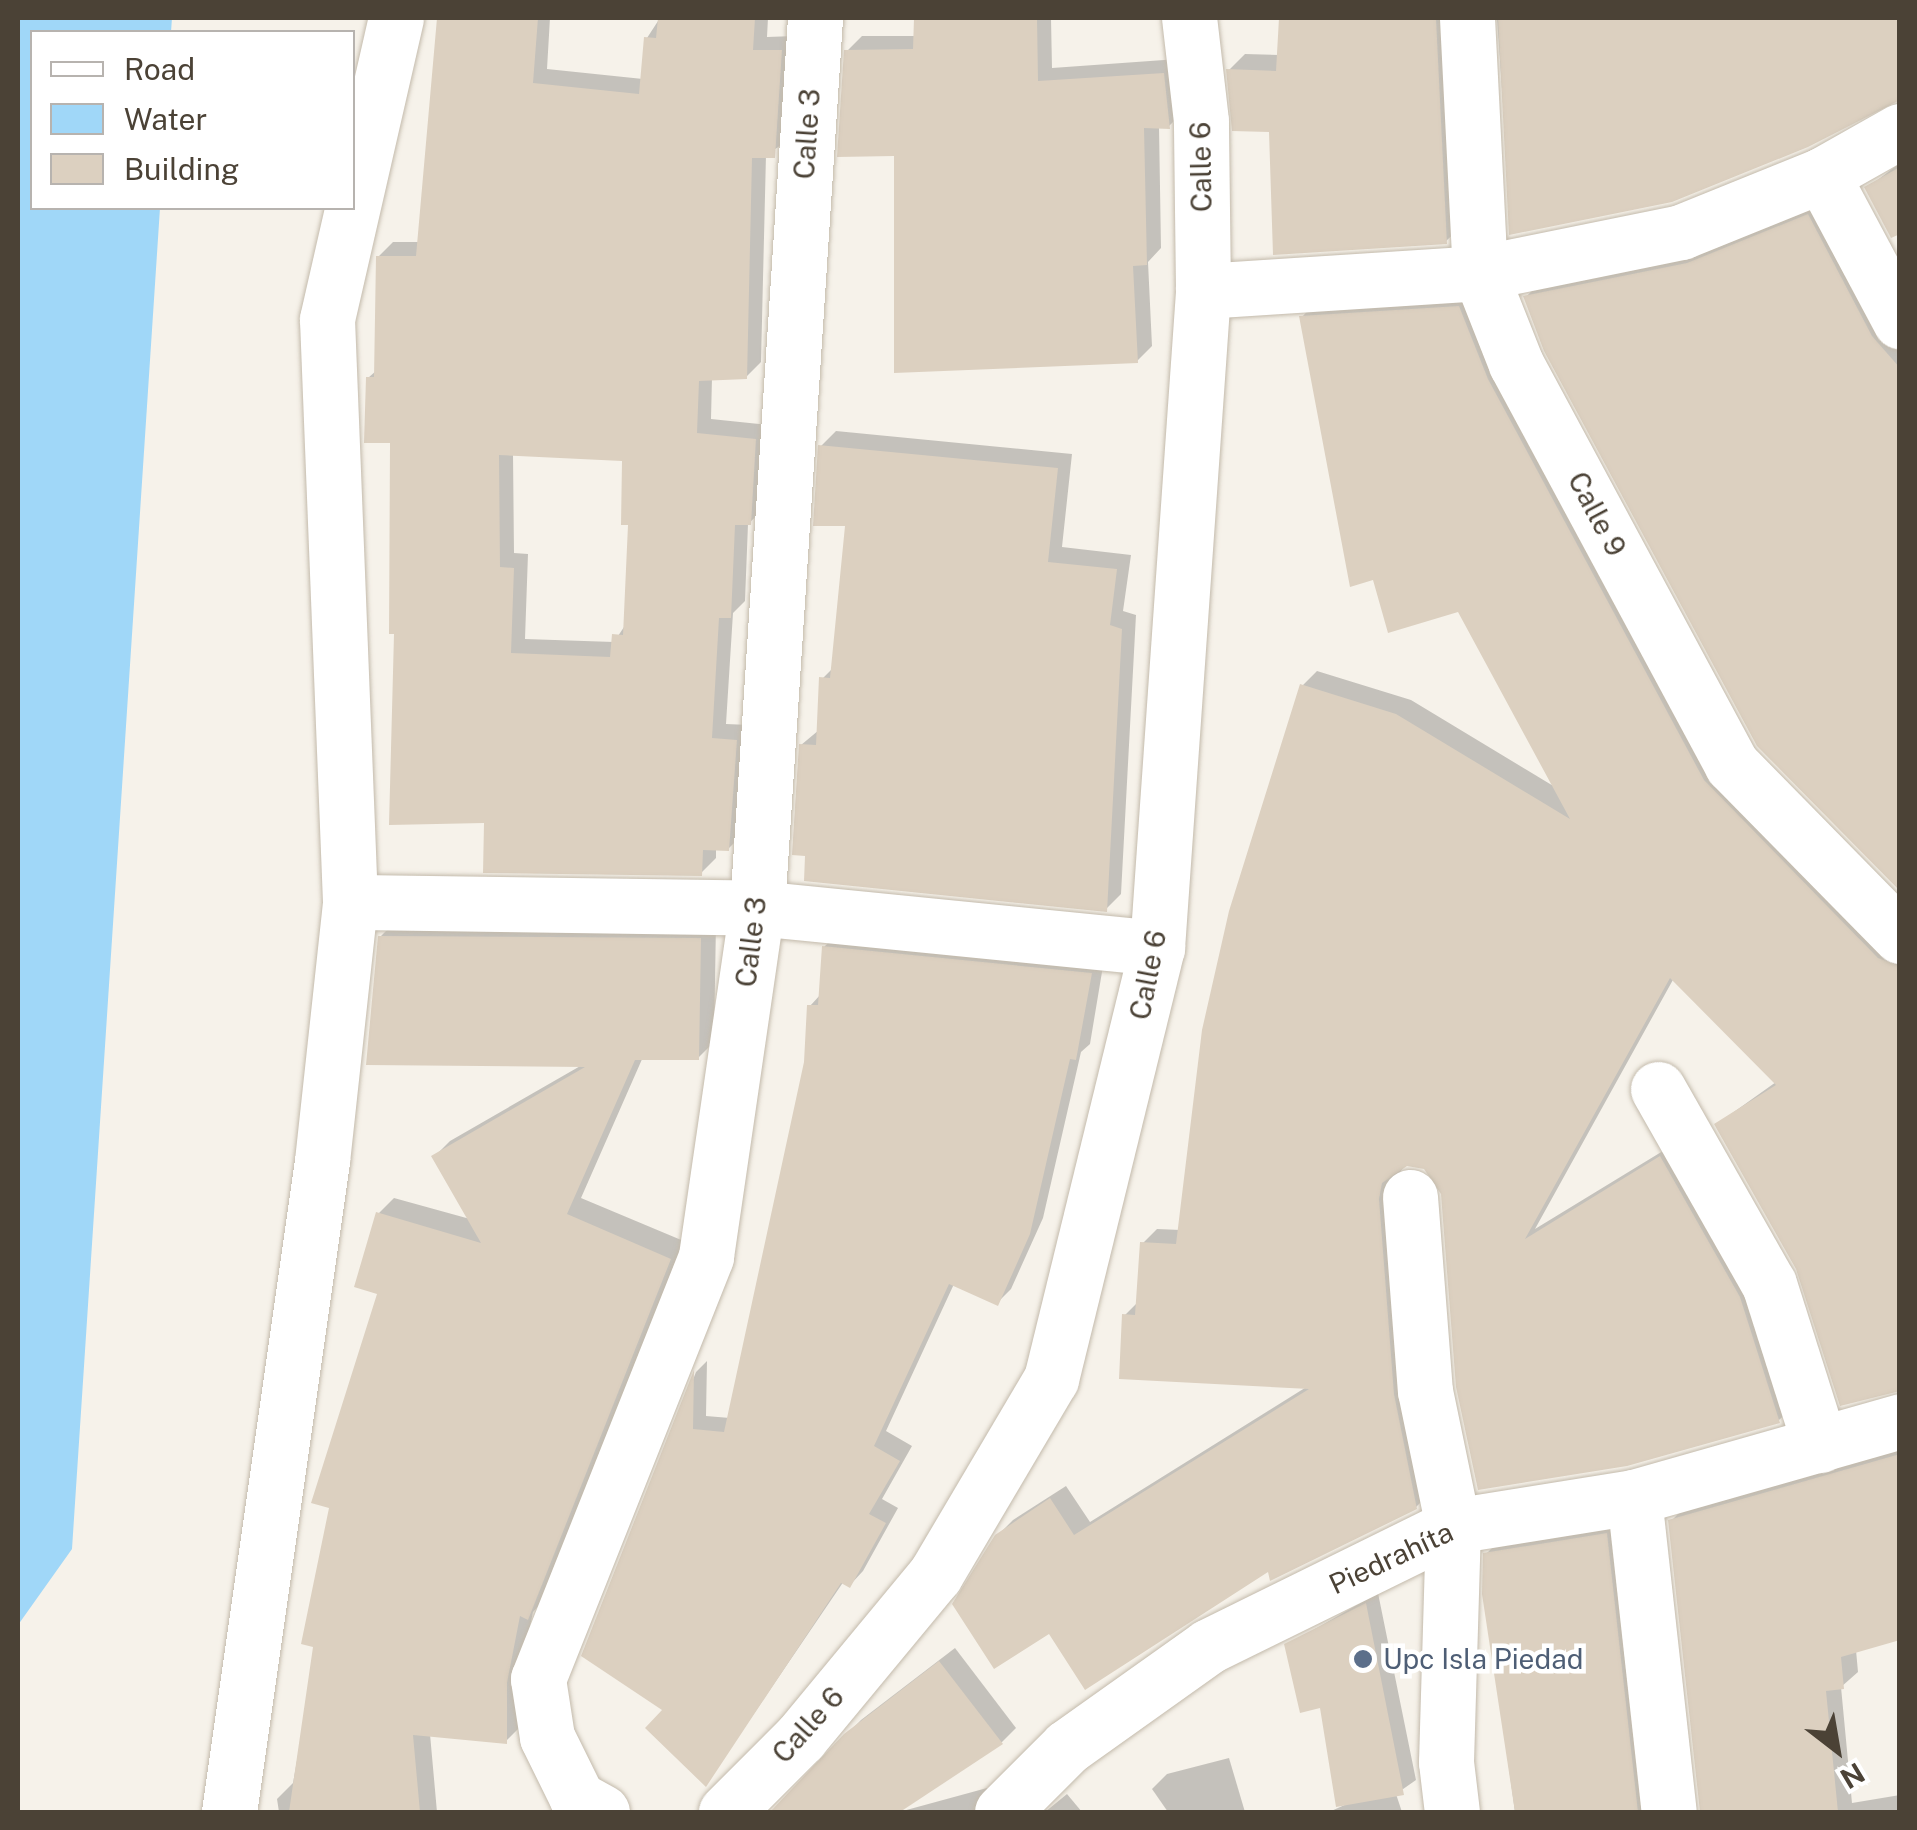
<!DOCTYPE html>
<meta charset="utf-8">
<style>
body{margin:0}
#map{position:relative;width:1917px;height:1830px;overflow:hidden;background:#f6f2ea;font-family:"Public Sans",sans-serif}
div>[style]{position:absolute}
.water>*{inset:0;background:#a0d7f8}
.shadow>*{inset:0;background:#0003}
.building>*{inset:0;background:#dcd0c0}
.roads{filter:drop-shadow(0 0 2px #c3baab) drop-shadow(0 0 2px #c3baab)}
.street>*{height:55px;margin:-27.5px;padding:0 27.5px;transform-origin:27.5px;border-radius:27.5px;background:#fff}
.dots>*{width:28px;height:28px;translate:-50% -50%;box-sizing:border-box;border:5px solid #fff;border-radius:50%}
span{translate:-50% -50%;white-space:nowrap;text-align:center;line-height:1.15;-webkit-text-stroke:9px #fff;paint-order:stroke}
.street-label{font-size:28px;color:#4b4236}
.service-label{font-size:28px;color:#4e5e75}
.left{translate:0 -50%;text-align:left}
.frame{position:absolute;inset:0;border:20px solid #4b4236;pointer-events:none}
.legend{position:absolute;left:30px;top:30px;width:325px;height:180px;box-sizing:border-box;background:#fff;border:2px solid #b7b3af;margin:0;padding:12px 18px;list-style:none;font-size:30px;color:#4b4236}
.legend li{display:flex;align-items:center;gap:20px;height:50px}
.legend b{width:50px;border:2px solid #b7b3af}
.north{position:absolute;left:1787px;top:1700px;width:100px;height:100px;-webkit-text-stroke:8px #fff;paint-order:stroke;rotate:149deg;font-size:28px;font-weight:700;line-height:40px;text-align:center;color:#4b4236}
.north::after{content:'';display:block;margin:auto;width:35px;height:45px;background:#4b4236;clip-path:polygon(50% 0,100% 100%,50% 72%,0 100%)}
</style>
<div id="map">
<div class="water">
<div style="clip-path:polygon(18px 18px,172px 18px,171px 32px,32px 32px,32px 208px,160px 208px,72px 1549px,18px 1625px)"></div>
</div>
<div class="shadow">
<div style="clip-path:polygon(evenodd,443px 18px,550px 18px,547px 69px,643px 79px,647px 38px,660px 18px,768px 18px,767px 37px,795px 36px,789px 140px,766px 155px,761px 362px,746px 377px,712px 378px,711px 419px,770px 425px,765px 508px,748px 524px,745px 601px,733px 613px,726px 724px,750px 725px,743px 834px,728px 849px,716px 848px,716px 858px,701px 873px,487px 821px,397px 632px,392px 441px,368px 378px,377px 370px,378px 257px,393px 242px,419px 242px,443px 18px,513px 453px,624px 458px,631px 523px,626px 624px,614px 642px,525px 639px,528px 554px,514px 553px,513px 453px)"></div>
<div style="clip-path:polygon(916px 18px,1051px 18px,1052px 68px,1178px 59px,1184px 111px,1169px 126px,1159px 126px,1161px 248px,1148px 262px,1152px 346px,1137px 361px,896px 153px,847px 51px,862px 36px,916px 36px)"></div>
<div style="clip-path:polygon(1282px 18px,1444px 18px,1462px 226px,1446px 241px,1271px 130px,1229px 70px,1245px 54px,1279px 55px)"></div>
<div style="clip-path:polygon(1497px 18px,1900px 18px,1900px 98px,1512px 232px)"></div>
<div style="clip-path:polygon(1900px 163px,1900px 231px,1867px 188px)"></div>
<div style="clip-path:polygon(1823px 201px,1900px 330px,1900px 688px,1526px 297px,1540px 282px)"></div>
<div style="clip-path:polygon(1474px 292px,1719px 765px,1900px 946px,1900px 1390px,1799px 1268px,1717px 1124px,1776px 1082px,1674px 978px,1535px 1229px,1676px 1143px,1794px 1406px,1779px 1420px,1443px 1193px,1426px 1167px,1406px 1163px,1393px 1183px,1431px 1492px,1416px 1507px,1270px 1568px,1050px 1631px,997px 1536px,1013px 1520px,1066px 1486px,1090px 1522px,1308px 1386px,1125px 1315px,1138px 1302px,1142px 1244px,1157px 1229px,1181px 1230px,1302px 686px,1317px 671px,1411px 700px,1555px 787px,1302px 317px,1316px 302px)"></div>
<div style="clip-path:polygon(836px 431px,1072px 454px,1062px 547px,1131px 555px,1123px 611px,1136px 615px,1121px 894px,1106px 909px,801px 745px,819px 730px,822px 679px,834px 667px,847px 523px,821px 446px)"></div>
<div style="clip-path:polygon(396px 921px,716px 923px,714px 1042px,698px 1058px,643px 1057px,581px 1198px,686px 1242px,543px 1601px,533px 1612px,522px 1665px,522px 1725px,506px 1741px,430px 1734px,437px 1812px,279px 1812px,277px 1799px,293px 1783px,380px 1292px,378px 1214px,394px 1198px,470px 1219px,434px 1157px,450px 1141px,582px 1065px,380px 937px)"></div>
<div style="clip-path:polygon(838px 933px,1104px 960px,1090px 1044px,1081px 1052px,1043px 1218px,1011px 1289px,997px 1303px,954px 1284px,886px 1431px,912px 1446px,882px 1499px,898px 1508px,863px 1571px,850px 1585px,844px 1581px,706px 1784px,666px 1710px,584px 1655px,696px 1372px,707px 1361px,706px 1416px,730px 1418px,807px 1062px,810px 1006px,821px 994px,824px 947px)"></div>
<div style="clip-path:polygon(1900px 1445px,1900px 1638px,1856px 1650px,1858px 1672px,1841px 1687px,1852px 1803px,1900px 1795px,1900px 1812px,1702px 1812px,1671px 1521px,1686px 1506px)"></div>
<div style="clip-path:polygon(1621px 1520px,1661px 1812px,1515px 1812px,1485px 1594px,1486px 1554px,1501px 1539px)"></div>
<div style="clip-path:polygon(1378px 1593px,1416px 1780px,1396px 1794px,1402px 1812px,1329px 1812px,1349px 1803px,1322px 1705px,1287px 1645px)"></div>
<div style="clip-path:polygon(955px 1648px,1016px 1728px,1002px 1742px,895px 1812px,771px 1812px,861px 1720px)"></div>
<div style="clip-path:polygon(1229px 1758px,1245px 1812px,1168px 1812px,1152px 1789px,1167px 1774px)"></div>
<div style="clip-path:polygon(987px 1788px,992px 1812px,899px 1812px)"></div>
<div style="clip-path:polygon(1067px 1794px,1082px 1812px,1045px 1812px)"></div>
</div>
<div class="building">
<div style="clip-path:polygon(evenodd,437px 18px,538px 18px,533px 83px,639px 94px,644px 37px,656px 38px,658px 18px,755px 18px,753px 50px,782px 50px,775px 158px,752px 158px,747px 379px,699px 381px,697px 433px,756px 439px,751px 525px,735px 525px,731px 618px,719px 618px,712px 738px,737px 740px,729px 851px,703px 850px,702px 876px,483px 873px,484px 823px,389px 825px,394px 634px,389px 634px,390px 443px,364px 443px,366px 377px,374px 377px,376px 256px,416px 256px,437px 18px,499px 455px,622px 461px,621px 525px,628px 525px,623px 635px,612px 634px,610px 657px,511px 653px,514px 568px,500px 567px,499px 455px)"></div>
<div style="clip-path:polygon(914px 18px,1037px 18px,1038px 81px,1164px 73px,1170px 129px,1144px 128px,1147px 265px,1133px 266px,1138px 363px,894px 373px,894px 156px,837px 157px,844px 50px,913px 49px)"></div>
<div style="clip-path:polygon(1279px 18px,1436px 18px,1447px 244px,1273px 255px,1269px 132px,1232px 131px,1226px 69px,1276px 71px)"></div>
<div style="clip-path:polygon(1498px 18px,1900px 18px,1900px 100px,1808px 147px,1672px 202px,1509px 235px)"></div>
<div style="clip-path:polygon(1900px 167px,1900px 234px,1891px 238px,1864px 187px)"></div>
<div style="clip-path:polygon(1808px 214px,1872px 336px,1900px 368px,1900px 891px,1757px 746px,1544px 351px,1523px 296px,1687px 263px)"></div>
<div style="clip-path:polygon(1459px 306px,1488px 379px,1704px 780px,1878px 958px,1900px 966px,1900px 1391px,1840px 1406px,1796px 1269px,1714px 1124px,1776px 1085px,1670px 978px,1525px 1239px,1660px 1156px,1740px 1297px,1780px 1423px,1627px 1466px,1478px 1490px,1456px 1387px,1441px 1194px,1424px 1169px,1407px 1166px,1382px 1183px,1379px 1199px,1394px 1394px,1417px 1509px,1270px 1581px,1268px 1572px,1085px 1690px,1049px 1634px,994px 1669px,952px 1604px,995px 1535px,1050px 1498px,1074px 1535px,1309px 1389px,1119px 1379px,1122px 1314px,1135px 1315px,1140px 1242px,1176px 1244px,1202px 1030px,1229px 911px,1300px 684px,1396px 714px,1570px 819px,1458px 612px,1388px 633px,1373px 580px,1350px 587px,1299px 316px)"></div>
<div style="clip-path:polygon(818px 445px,1058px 468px,1048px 562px,1117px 569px,1110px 625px,1122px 629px,1107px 912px,804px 881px,805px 856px,792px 855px,799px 744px,816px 745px,819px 677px,830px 678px,845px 526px,813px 526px)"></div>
<div style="clip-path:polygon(378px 936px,701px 938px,699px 1060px,635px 1060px,567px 1214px,671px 1259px,528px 1620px,520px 1616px,507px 1683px,507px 1744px,413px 1735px,420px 1812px,289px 1812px,313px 1647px,301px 1644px,329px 1508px,311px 1503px,377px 1294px,354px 1287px,376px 1212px,481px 1243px,431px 1156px,585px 1067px,366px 1065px)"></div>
<div style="clip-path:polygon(822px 946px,1092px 973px,1076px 1060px,1070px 1059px,1030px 1234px,998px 1306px,949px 1284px,874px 1446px,900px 1461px,869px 1514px,886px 1523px,850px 1588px,841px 1583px,706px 1787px,645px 1728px,662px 1710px,581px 1656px,694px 1370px,693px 1429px,724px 1432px,804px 1062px,807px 1005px,818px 1005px)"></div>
<div style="clip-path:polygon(1900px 1454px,1900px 1640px,1841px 1657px,1844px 1689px,1826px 1691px,1838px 1812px,1700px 1812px,1668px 1520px)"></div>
<div style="clip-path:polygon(1607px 1533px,1638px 1812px,1515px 1812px,1482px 1594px,1483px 1553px)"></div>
<div style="clip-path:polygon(1366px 1603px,1404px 1795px,1336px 1807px,1320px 1708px,1300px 1713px,1284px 1644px)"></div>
<div style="clip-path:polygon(939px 1661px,1003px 1744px,900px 1812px,770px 1812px,844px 1734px)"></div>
</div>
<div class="roads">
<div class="street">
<div style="left:1467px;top:18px;width:255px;rotate:87.1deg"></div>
<div style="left:1480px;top:273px;width:98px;rotate:68.4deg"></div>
<div style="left:1516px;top:364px;width:455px;rotate:61.7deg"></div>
<div style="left:1732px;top:765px;width:240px;rotate:45.5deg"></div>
<div style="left:1822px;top:175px;width:166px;rotate:61.9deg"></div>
<div style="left:1203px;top:291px;width:278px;rotate:-3.7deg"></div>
<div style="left:1480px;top:273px;width:205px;rotate:-11.5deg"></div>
<div style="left:1681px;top:232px;width:152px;rotate:-22deg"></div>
<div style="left:1822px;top:175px;width:90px;rotate:-29.4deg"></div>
<div style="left:350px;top:902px;width:407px;rotate:0.8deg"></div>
<div style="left:757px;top:908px;width:402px;rotate:5.7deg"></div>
<div style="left:1658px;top:1089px;width:224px;rotate:60.4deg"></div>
<div style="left:1769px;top:1284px;width:169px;rotate:72.4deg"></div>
<div style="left:1410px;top:1197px;width:195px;rotate:85.6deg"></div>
<div style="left:1425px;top:1391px;width:138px;rotate:78.3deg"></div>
<div style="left:1453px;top:1526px;width:236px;rotate:91.7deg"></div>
<div style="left:1446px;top:1762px;width:50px;rotate:83.2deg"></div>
<div style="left:1634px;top:1497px;width:317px;rotate:83.7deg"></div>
<div style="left:229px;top:1812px;width:658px;rotate:-81.87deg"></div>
<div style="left:322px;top:1161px;width:261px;rotate:-83.8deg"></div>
<div style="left:350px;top:902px;width:583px;rotate:-92.26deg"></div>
<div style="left:327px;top:319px;width:309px;rotate:-77.1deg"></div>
<div style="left:602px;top:1812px;width:29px;rotate:-151deg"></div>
<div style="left:577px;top:1798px;width:68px;rotate:-116.2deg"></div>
<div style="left:547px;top:1737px;width:59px;rotate:-98.8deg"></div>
<div style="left:538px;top:1679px;width:455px;rotate:-68.3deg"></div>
<div style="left:706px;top:1256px;width:352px;rotate:-81.7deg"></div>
<div style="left:757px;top:908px;width:892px;rotate:-86.27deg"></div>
<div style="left:726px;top:1812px;width:105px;rotate:-45deg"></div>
<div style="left:800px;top:1738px;width:212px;rotate:-50.4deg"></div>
<div style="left:935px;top:1575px;width:228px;rotate:-59.4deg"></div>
<div style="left:1051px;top:1379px;width:444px;rotate:-76.2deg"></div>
<div style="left:1157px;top:948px;width:659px;rotate:-85.99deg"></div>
<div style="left:1203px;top:291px;width:170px;rotate:-90.7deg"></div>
<div style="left:1201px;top:121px;width:104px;rotate:-96.6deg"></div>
<div style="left:1002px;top:1812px;width:92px;rotate:-45deg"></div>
<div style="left:1067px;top:1747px;width:174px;rotate:-35.4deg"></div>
<div style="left:1209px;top:1646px;width:272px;rotate:-26.2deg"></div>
<div style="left:1453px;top:1526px;width:183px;rotate:-9.1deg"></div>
<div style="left:1634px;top:1497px;width:277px;rotate:-15.9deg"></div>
</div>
</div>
<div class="dots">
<div style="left:1363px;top:1659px;background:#5c6f8a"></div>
</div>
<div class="street-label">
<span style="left:807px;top:134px;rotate:-86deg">Calle 3</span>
<span style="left:1201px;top:167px;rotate:-91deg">Calle 6</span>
<span style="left:1597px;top:514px;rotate:62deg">Calle 9</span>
<span style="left:751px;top:942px;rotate:-83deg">Calle 3</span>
<span style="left:1148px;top:975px;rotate:-79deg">Calle 6</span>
<span style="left:1391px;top:1558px;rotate:-25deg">Piedrahíta</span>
<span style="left:808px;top:1725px;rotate:-48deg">Calle 6</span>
</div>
<div class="service-label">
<span class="left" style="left:1383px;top:1659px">Upc Isla Piedad</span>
</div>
<div class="frame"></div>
<ul class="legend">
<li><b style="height:12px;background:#fff"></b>Road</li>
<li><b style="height:28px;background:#a0d7f8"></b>Water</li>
<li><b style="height:28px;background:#dcd0c0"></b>Building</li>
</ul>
<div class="north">N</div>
</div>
